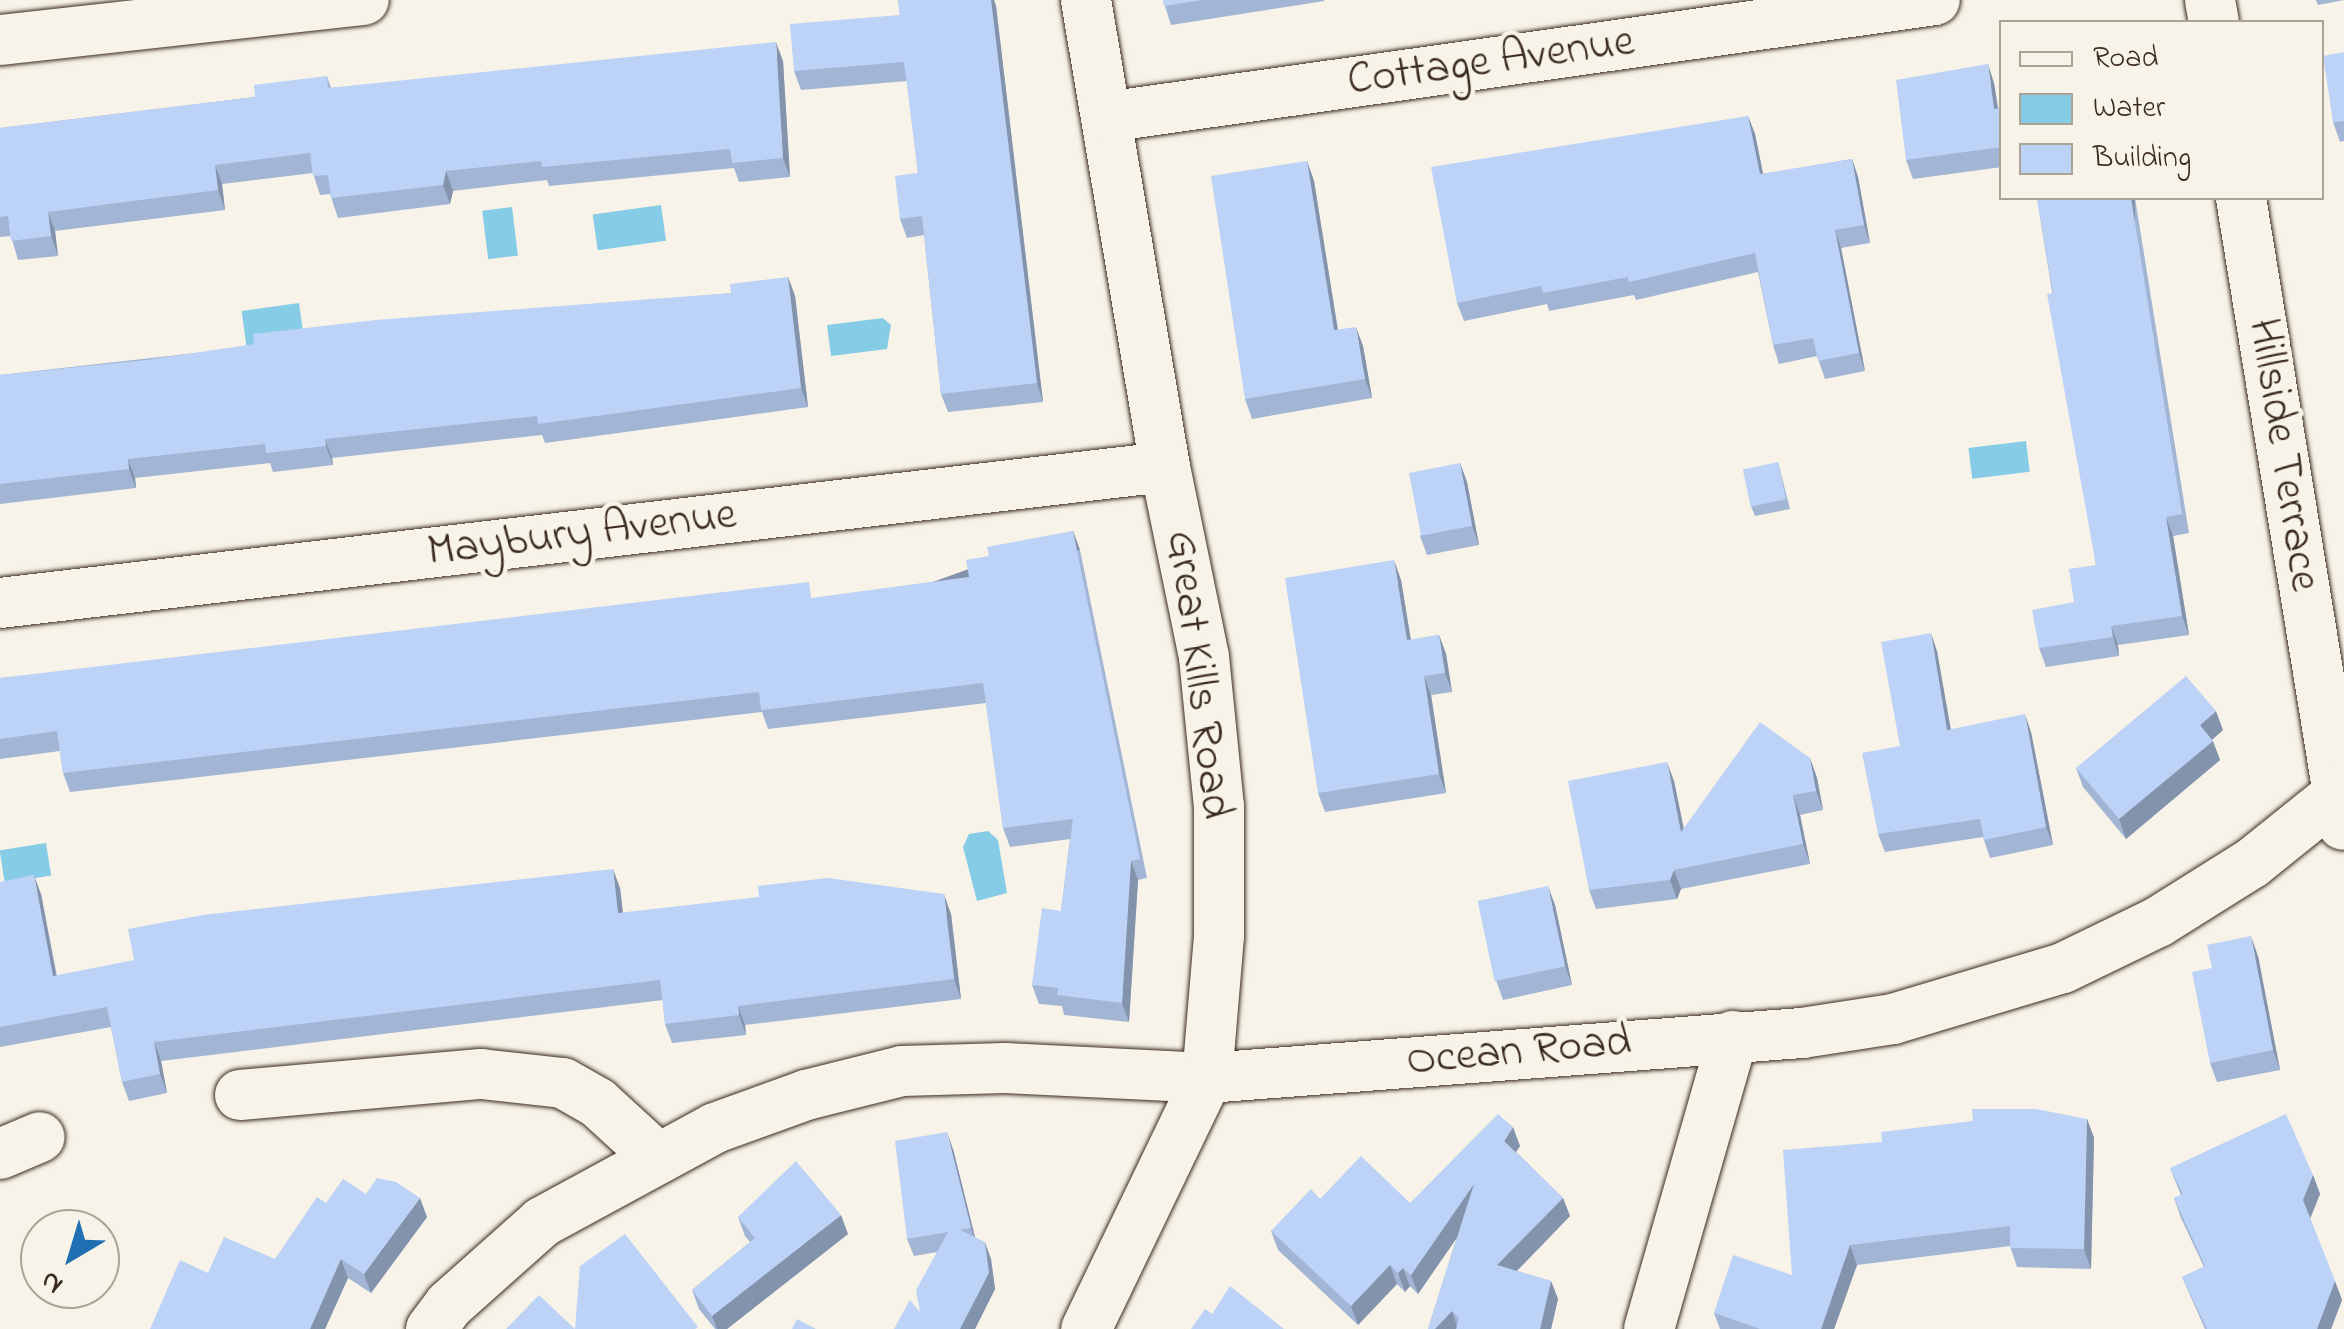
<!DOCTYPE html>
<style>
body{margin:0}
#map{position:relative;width:2344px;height:1329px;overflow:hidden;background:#f7f3e8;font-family:"Indie Flower",sans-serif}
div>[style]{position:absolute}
.water>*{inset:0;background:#86cce7;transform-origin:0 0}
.roads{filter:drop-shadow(0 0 2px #3b2a1e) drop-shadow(0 0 2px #3b2a1e)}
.street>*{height:50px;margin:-25px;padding:0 25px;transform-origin:25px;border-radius:25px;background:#f7f3e8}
.wall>*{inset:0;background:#a2b5d4}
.shaded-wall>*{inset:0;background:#8493ac;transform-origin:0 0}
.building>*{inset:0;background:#bcd2f6;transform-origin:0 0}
span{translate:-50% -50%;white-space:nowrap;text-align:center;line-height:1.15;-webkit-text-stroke:9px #f7f3e8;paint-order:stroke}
.street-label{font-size:45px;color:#3b2a1e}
.legend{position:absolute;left:1999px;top:20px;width:325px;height:180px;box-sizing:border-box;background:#f7f3e8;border:2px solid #aca397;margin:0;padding:12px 18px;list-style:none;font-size:30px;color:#3b2a1e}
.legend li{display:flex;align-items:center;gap:20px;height:50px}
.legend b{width:50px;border:2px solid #aca397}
.north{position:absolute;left:20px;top:1209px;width:100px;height:100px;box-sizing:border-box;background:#f7f3e8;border:2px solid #aca397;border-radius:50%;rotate:218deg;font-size:28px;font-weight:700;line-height:40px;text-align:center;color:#3b2a1e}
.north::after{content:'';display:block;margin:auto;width:35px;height:45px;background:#1f6fb2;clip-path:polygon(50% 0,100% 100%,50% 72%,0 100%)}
</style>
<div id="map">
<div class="water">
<div style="left:661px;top:205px;width:36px;height:69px;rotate:82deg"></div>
<div style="left:512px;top:207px;width:49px;height:30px;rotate:83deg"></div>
<div style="left:299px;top:303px;width:35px;height:58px;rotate:82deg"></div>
<div style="clip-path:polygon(883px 318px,891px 325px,887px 349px,831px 356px,827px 325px)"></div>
<div style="left:2026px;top:441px;width:31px;height:58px;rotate:83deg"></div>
<div style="clip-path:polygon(988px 831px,998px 840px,1007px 893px,977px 901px,963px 847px,969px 834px)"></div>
<div style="left:46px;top:843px;width:33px;height:47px;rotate:81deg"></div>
</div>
<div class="roads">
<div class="street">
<div style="left:1086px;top:0;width:474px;rotate:80.4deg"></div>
<div style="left:1165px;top:467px;width:194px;rotate:78.4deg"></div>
<div style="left:1204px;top:657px;width:150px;rotate:84.3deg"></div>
<div style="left:1219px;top:806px;width:130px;rotate:90deg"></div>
<div style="left:1219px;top:936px;width:143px;rotate:94.8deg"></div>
<div style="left:1207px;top:1078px;width:279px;rotate:115.7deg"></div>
<div style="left:2210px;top:0;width:22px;rotate:80deg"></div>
<div style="left:0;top:40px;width:366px;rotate:-6.3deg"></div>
<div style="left:1106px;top:117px;width:837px;rotate:-8.03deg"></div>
<div style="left:2241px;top:198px;width:635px;rotate:80.76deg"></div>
<div style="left:0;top:603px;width:1173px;rotate:-6.66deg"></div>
<div style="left:240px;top:1095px;width:242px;rotate:-5deg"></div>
<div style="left:481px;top:1074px;width:82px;rotate:6.3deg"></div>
<div style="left:563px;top:1083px;width:40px;rotate:29.7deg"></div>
<div style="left:598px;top:1103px;width:80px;rotate:42.5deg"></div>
<div style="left:0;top:1154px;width:43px;rotate:-23deg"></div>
<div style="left:431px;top:1329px;width:30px;rotate:-53deg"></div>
<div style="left:449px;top:1305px;width:125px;rotate:-41.7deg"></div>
<div style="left:542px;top:1222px;width:197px;rotate:-28.5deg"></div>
<div style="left:715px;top:1128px;width:97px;rotate:-19.9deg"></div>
<div style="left:806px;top:1095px;width:99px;rotate:-14deg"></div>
<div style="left:902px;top:1071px;width:103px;rotate:-1.7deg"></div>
<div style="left:1005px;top:1068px;width:202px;rotate:2.8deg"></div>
<div style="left:1207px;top:1078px;width:597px;rotate:-4.33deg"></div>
<div style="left:1802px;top:1033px;width:92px;rotate:-8.7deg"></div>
<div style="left:1893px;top:1019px;width:177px;rotate:-16.7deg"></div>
<div style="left:2063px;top:968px;width:106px;rotate:-25.8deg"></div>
<div style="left:2158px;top:922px;width:111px;rotate:-32.1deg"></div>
<div style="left:2252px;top:863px;width:118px;rotate:-38.8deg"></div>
<div style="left:1649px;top:1329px;width:305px;rotate:-74deg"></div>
</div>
</div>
<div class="wall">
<div style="clip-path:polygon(898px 0,994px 0,996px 6px,1043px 402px,948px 412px,941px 394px,924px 235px,907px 238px,900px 219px,918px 173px,907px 81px,801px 90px,794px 71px,900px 15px)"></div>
<div style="clip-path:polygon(1163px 0,1324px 0,1324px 1px,1171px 25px)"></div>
<div style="clip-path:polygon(2316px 0,2344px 0,2318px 5px)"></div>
<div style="clip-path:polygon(2344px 52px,2344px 141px,2340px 142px,2333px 122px)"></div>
<div style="clip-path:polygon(783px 61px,790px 177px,739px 182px,734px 168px,549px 186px,547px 180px,453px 191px,450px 204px,338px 218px,330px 194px,320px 195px,313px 173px,222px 184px,225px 210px,55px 231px,58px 256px,18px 260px,11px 236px,0 237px,0 128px,255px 97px,327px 76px,331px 88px)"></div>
<div style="clip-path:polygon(1994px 83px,1998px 108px,2002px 108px,2002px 167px,1913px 179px,1906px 160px)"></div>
<div style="clip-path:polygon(1748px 116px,1755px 134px,1763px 174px,1852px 159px,1858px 177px,1870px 243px,1841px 248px,1865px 371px,1825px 379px,1817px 356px,1779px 364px,1773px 345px,1758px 272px,1636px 300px,1634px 295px,1549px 311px,1547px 304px,1464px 321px,1457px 303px)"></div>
<div style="clip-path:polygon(1307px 161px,1314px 181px,1338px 330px,1363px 346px,1372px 398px,1252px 419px,1245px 399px)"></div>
<div style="clip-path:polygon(2037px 198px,2135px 198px,2189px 533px,2173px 536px,2189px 635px,2118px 645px,2119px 656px,2046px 667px,2039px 648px,2074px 602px,2096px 565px)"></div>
<div style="clip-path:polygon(788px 277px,795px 296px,808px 407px,545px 443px,542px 435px,332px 458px,333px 465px,273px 472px,270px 463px,135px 478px,136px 488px,0 504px,0 375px,731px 293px)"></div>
<div style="clip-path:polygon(1778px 462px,1790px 509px,1755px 516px,1751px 506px)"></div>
<div style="clip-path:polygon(1460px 463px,1467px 482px,1479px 545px,1427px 555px,1420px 536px)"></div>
<div style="clip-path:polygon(1073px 531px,1080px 550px,1147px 878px,1138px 880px,1129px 1022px,1064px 1015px,1062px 1006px,1039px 1004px,1032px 985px,1061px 911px,1070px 839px,1010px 847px,1003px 828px,986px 703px,768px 729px,762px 712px,70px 792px,63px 773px,60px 751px,0 759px,0 678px,815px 598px,969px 577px,989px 556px)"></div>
<div style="clip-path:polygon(1401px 580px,1411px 640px,1439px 635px,1446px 654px,1452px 692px,1431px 695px,1446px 793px,1325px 812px,1318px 793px)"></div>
<div style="clip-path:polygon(1937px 651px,1950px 729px,2031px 732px,2053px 845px,1990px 858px,1983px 837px,1885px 852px,1878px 834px,1900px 746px)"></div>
<div style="clip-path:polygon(2223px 730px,2212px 740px,2220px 760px,2126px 839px,2083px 787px,2076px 768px)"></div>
<div style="clip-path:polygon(1810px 758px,1817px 778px,1823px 810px,1800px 815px,1810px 864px,1681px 889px,1677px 899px,1596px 909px,1589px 890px,1674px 781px,1684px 829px)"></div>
<div style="clip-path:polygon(0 882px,41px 894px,57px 976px,620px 888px,623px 913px,951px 914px,961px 999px,745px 1025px,746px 1035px,672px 1043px,665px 1024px,663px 1000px,161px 1061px,167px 1093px,129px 1101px,122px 1082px,111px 1027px,0 1047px)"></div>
<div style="clip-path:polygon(1555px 905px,1572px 985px,1503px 1000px,1496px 980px)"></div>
<div style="clip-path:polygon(2258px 956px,2280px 1070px,2217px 1082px,2210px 1063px,2212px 968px)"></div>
<div style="clip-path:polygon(2087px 1119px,2094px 1138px,2091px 1269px,2017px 1267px,2010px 1246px,1857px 1265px,1834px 1329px,1720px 1329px,1714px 1313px,1792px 1275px,1882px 1142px,1973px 1121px)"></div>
<div style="clip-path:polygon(1520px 1146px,1516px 1152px,1563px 1198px,1570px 1216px,1517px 1271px,1551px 1281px,1558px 1299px,1551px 1329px,1428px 1329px,1457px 1237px,1418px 1294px,1410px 1286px,1405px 1292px,1397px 1284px,1358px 1325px,1278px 1250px,1271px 1231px,1320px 1199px,1410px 1203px)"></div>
<div style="clip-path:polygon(953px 1149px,975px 1238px,991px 1259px,995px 1289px,975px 1329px,894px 1329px,920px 1312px,937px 1252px,914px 1256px,907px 1239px)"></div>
<div style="clip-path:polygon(2170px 1168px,2313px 1175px,2320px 1194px,2310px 1218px,2342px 1300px,2331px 1329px,2205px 1329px,2182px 1277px,2204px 1267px,2181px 1218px,2174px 1198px,2181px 1195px)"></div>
<div style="clip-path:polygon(366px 1194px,427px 1217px,371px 1293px,348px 1278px,325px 1329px,150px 1329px,208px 1273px,275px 1259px,326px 1203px)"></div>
<div style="clip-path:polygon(738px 1217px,848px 1234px,727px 1329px,715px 1329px,699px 1309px,692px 1290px,750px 1242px,745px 1236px)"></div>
</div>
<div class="shaded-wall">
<div style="clip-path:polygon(991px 0,994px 0,996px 6px,1043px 402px,1037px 383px)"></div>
<div style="clip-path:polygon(776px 42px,783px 61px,790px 177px,783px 158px)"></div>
<div style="clip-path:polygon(1988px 64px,1994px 83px,2001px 128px,1994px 109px)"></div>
<div style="clip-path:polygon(1748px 116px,1755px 134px,1767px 193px,1760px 174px)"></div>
<div style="clip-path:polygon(1852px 159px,1858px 177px,1870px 243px,1864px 225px)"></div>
<div style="clip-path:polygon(1307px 161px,1314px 181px,1341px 350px,1334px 330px)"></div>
<div style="clip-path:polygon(215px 165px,222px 184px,225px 210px,218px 190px)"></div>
<div style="clip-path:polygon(446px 171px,453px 191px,450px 204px,443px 185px)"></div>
<div style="left:2131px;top:198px;width:4px;height:320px"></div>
<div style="clip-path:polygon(48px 212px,55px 231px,58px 256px,51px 236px)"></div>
<div style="clip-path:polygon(1835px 230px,1841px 248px,1865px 371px,1859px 353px)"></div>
<div style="clip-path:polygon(788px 277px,795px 296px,808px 407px,801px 388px)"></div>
<div style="clip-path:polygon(1356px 327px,1363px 346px,1372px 398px,1365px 379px)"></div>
<div style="clip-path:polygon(325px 439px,332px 458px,333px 465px,326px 446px)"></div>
<div style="clip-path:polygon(128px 459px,135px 478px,136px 488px,129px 469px)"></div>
<div style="clip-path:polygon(1460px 463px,1467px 482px,1479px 545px,1472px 526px)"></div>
<div style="clip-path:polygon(2166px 517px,2173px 536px,2189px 635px,2182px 616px)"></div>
<div style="left:1073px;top:531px;width:20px;height:335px;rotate:70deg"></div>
<div style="clip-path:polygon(1394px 560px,1401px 580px,1414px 660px,1407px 640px)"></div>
<div style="clip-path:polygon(2111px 626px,2118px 645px,2119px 656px,2113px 637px)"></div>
<div style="clip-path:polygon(1931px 633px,1937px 651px,1954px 747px,1947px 730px)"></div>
<div style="clip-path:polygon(1439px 635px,1446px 654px,1452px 692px,1445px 673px)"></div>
<div style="clip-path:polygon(1424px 676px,1431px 695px,1446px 793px,1439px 774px)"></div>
<div style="clip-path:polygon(2216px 711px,2223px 730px,2207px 744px,2200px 725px)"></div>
<div style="clip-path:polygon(2025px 714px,2031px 732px,2053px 845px,2046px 827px)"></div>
<div style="clip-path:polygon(2213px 741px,2220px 760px,2126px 839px,2119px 819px)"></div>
<div style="clip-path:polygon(1810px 758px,1817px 778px,1823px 810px,1816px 791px)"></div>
<div style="clip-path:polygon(1667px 762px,1674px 781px,1688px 851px,1681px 832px)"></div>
<div style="clip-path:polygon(1793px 795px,1800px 815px,1810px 864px,1803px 844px)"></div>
<div style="clip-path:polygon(1131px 861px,1138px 880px,1129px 1022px,1122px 1003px)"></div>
<div style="clip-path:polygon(613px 869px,620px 888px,625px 933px,618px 913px)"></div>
<div style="clip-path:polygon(1674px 870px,1681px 889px,1677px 899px,1670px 880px)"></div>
<div style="clip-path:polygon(34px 875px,41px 894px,60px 996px,53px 976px)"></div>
<div style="clip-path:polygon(1548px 886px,1555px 905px,1572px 985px,1565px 966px)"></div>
<div style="clip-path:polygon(944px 894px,951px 914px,961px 999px,954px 979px)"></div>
<div style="clip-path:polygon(2251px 936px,2258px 956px,2280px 1070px,2273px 1050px)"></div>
<div style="clip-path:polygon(738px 1006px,745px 1025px,746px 1035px,739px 1015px)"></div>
<div style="clip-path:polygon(154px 1042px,161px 1061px,167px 1093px,160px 1074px)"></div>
<div style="clip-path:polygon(2087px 1119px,2094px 1138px,2091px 1269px,2084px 1249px)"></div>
<div style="clip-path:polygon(1513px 1127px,1520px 1146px,1511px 1159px,1504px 1141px)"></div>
<div style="clip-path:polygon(947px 1132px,953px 1149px,977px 1245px,971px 1228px)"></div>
<div style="clip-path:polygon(2313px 1175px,2320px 1194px,2310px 1219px,2303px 1200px)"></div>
<div style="clip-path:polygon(1474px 1184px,1481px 1203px,1418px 1294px,1411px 1275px)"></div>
<div style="clip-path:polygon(420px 1198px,427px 1217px,371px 1293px,364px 1274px)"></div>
<div style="clip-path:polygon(1563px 1198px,1570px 1216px,1504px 1284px,1497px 1265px)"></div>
<div style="clip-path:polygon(841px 1215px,848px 1234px,727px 1329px,717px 1329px,712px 1316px)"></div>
<div style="clip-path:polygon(985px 1242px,991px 1259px,995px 1289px,975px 1329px,960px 1329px)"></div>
<div style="clip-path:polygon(1850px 1245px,1857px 1265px,1834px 1329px,1821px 1329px)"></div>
<div style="clip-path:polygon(341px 1259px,348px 1278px,325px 1329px,310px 1329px)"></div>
<div style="clip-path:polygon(1390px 1265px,1397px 1284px,1358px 1325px,1351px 1306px)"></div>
<div style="clip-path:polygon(1403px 1268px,1410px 1286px,1405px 1292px,1398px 1273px)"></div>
<div style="clip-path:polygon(1551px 1281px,1558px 1299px,1551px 1329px,1540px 1329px)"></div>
<div style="clip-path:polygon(2335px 1281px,2342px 1300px,2331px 1329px,2317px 1329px)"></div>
<div style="clip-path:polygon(1452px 1311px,1458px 1329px,1435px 1329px)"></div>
</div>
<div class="building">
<div style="clip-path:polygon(898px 0,991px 0,1037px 383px,941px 394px,922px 216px,900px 219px,895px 176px,918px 173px,904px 62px,794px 71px,790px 24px,900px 15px)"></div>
<div style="clip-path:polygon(1163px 0,1203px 0,1164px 6px)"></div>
<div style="clip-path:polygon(776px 42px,783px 158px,732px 163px,730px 149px,542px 167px,541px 161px,446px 171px,443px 185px,331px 198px,328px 175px,313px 176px,310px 153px,215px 165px,218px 190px,48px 212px,51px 236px,11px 241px,8px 216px,0 217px,0 128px,255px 97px,254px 85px,327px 76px,328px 88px)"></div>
<div style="clip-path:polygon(2344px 52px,2344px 121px,2333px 122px,2323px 56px)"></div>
<div style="clip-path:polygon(1988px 64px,1994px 109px,2002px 108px,2002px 147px,1906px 160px,1896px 80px)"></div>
<div style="clip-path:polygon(1748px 116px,1760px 174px,1852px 159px,1864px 225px,1835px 230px,1859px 353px,1818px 361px,1813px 338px,1773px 345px,1755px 253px,1629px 282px,1628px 277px,1543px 293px,1541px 286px,1457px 303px,1431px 167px)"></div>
<div style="clip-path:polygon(1307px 161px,1334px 330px,1356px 327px,1365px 379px,1245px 399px,1211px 176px)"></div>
<div style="clip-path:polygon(2037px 198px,2131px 198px,2182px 514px,2166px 517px,2182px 616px,2111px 626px,2113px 637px,2039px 648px,2032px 610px,2074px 602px,2069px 569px,2096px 565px,2047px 294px,2053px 293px)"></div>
<div style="clip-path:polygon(788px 277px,801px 388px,538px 424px,537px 416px,325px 439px,326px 446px,266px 453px,265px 444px,128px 459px,129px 469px,0 484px,0 375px,147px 360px,254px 344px,253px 334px,376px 320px,731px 293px,730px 284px)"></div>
<div style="left:1778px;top:462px;width:38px;height:36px;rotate:78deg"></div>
<div style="left:1460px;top:463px;width:64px;height:52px;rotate:79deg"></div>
<div style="clip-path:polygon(1073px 531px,1140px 859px,1131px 861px,1122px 1003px,1057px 995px,1058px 988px,1032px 985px,1042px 908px,1061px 911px,1073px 819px,1003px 828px,983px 683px,761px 710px,759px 692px,63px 773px,57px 731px,0 739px,0 678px,809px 582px,811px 598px,969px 577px,966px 560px,989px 556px,987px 547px)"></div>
<div style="clip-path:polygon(1394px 560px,1407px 640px,1439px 635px,1445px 673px,1424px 676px,1439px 774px,1318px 793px,1285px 578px)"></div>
<div style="clip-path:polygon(1931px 633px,1947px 730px,2025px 714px,2046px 827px,1984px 840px,1980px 819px,1878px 834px,1862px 753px,1900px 746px,1881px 642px)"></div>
<div style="clip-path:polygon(2186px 676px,2216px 711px,2200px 725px,2213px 741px,2119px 819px,2076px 768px)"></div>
<div style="clip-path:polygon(1760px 722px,1810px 758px,1816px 791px,1793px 795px,1803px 844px,1674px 870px,1670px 880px,1589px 890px,1568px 781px,1667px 762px,1681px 832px)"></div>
<div style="clip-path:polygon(613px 869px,618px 913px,759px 897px,758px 886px,828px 878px,944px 894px,954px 979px,738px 1006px,739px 1015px,665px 1024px,660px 980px,154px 1042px,160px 1074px,122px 1082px,107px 1007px,0 1027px,0 882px,34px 875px,53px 976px,134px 960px,128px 929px,203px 915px)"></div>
<div style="left:1548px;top:886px;width:82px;height:72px;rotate:78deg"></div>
<div style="clip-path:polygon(2251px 936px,2273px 1050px,2210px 1063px,2192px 972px,2212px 968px,2207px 945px)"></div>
<div style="clip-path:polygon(1972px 1109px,2036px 1109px,2087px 1119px,2084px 1249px,2010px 1248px,2010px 1226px,1850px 1245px,1821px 1329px,1760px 1329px,1714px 1313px,1733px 1255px,1792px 1275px,1783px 1150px,1882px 1142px,1881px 1132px,1973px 1121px)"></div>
<div style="clip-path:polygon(1498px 1114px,1513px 1127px,1504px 1141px,1563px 1198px,1497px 1265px,1551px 1281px,1540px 1329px,1456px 1329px,1459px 1318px,1452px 1311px,1435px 1329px,1428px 1329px,1474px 1184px,1411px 1275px,1403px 1268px,1398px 1273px,1390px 1265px,1351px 1306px,1271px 1231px,1311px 1189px,1320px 1199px,1361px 1156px,1410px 1203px)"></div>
<div style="clip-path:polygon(2286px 1114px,2313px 1175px,2303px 1200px,2335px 1281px,2317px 1329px,2207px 1329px,2182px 1277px,2205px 1266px,2174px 1198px,2183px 1194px,2170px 1168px)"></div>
<div style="clip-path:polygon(947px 1132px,971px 1228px,960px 1230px,985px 1242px,989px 1273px,960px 1329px,894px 1329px,910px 1300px,920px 1312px,916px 1290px,948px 1232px,907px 1239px,895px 1141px)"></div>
<div style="clip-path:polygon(796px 1161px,841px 1215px,712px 1316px,692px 1290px,755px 1238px,738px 1217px)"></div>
<div style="clip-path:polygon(377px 1178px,396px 1182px,420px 1198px,364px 1274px,341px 1259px,310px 1329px,150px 1329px,180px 1260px,208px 1273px,224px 1237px,275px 1259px,317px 1197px,326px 1203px,343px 1179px,366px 1194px)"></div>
<div style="clip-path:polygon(625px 1234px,698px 1327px,695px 1329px,506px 1329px,539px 1295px,575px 1329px,580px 1266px)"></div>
<div style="clip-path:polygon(1230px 1286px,1284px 1329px,1191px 1329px,1205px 1309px,1212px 1314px)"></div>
<div style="clip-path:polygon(797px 1319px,816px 1329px,792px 1329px)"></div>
</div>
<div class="street-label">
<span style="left:1491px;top:63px;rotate:-8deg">Cottage Avenue</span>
<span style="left:2282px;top:455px;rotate:81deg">Hillside Terrace</span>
<span style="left:582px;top:535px;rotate:-7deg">Maybury Avenue</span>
<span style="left:1197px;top:675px;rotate:83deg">Great Kills Road</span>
<span style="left:1519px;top:1053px;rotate:-5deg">Ocean Road</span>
</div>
<ul class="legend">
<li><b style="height:12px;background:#f7f3e8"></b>Road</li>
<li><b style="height:28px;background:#86cce7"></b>Water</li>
<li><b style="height:28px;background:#bcd2f6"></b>Building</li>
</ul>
<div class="north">N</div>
</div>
